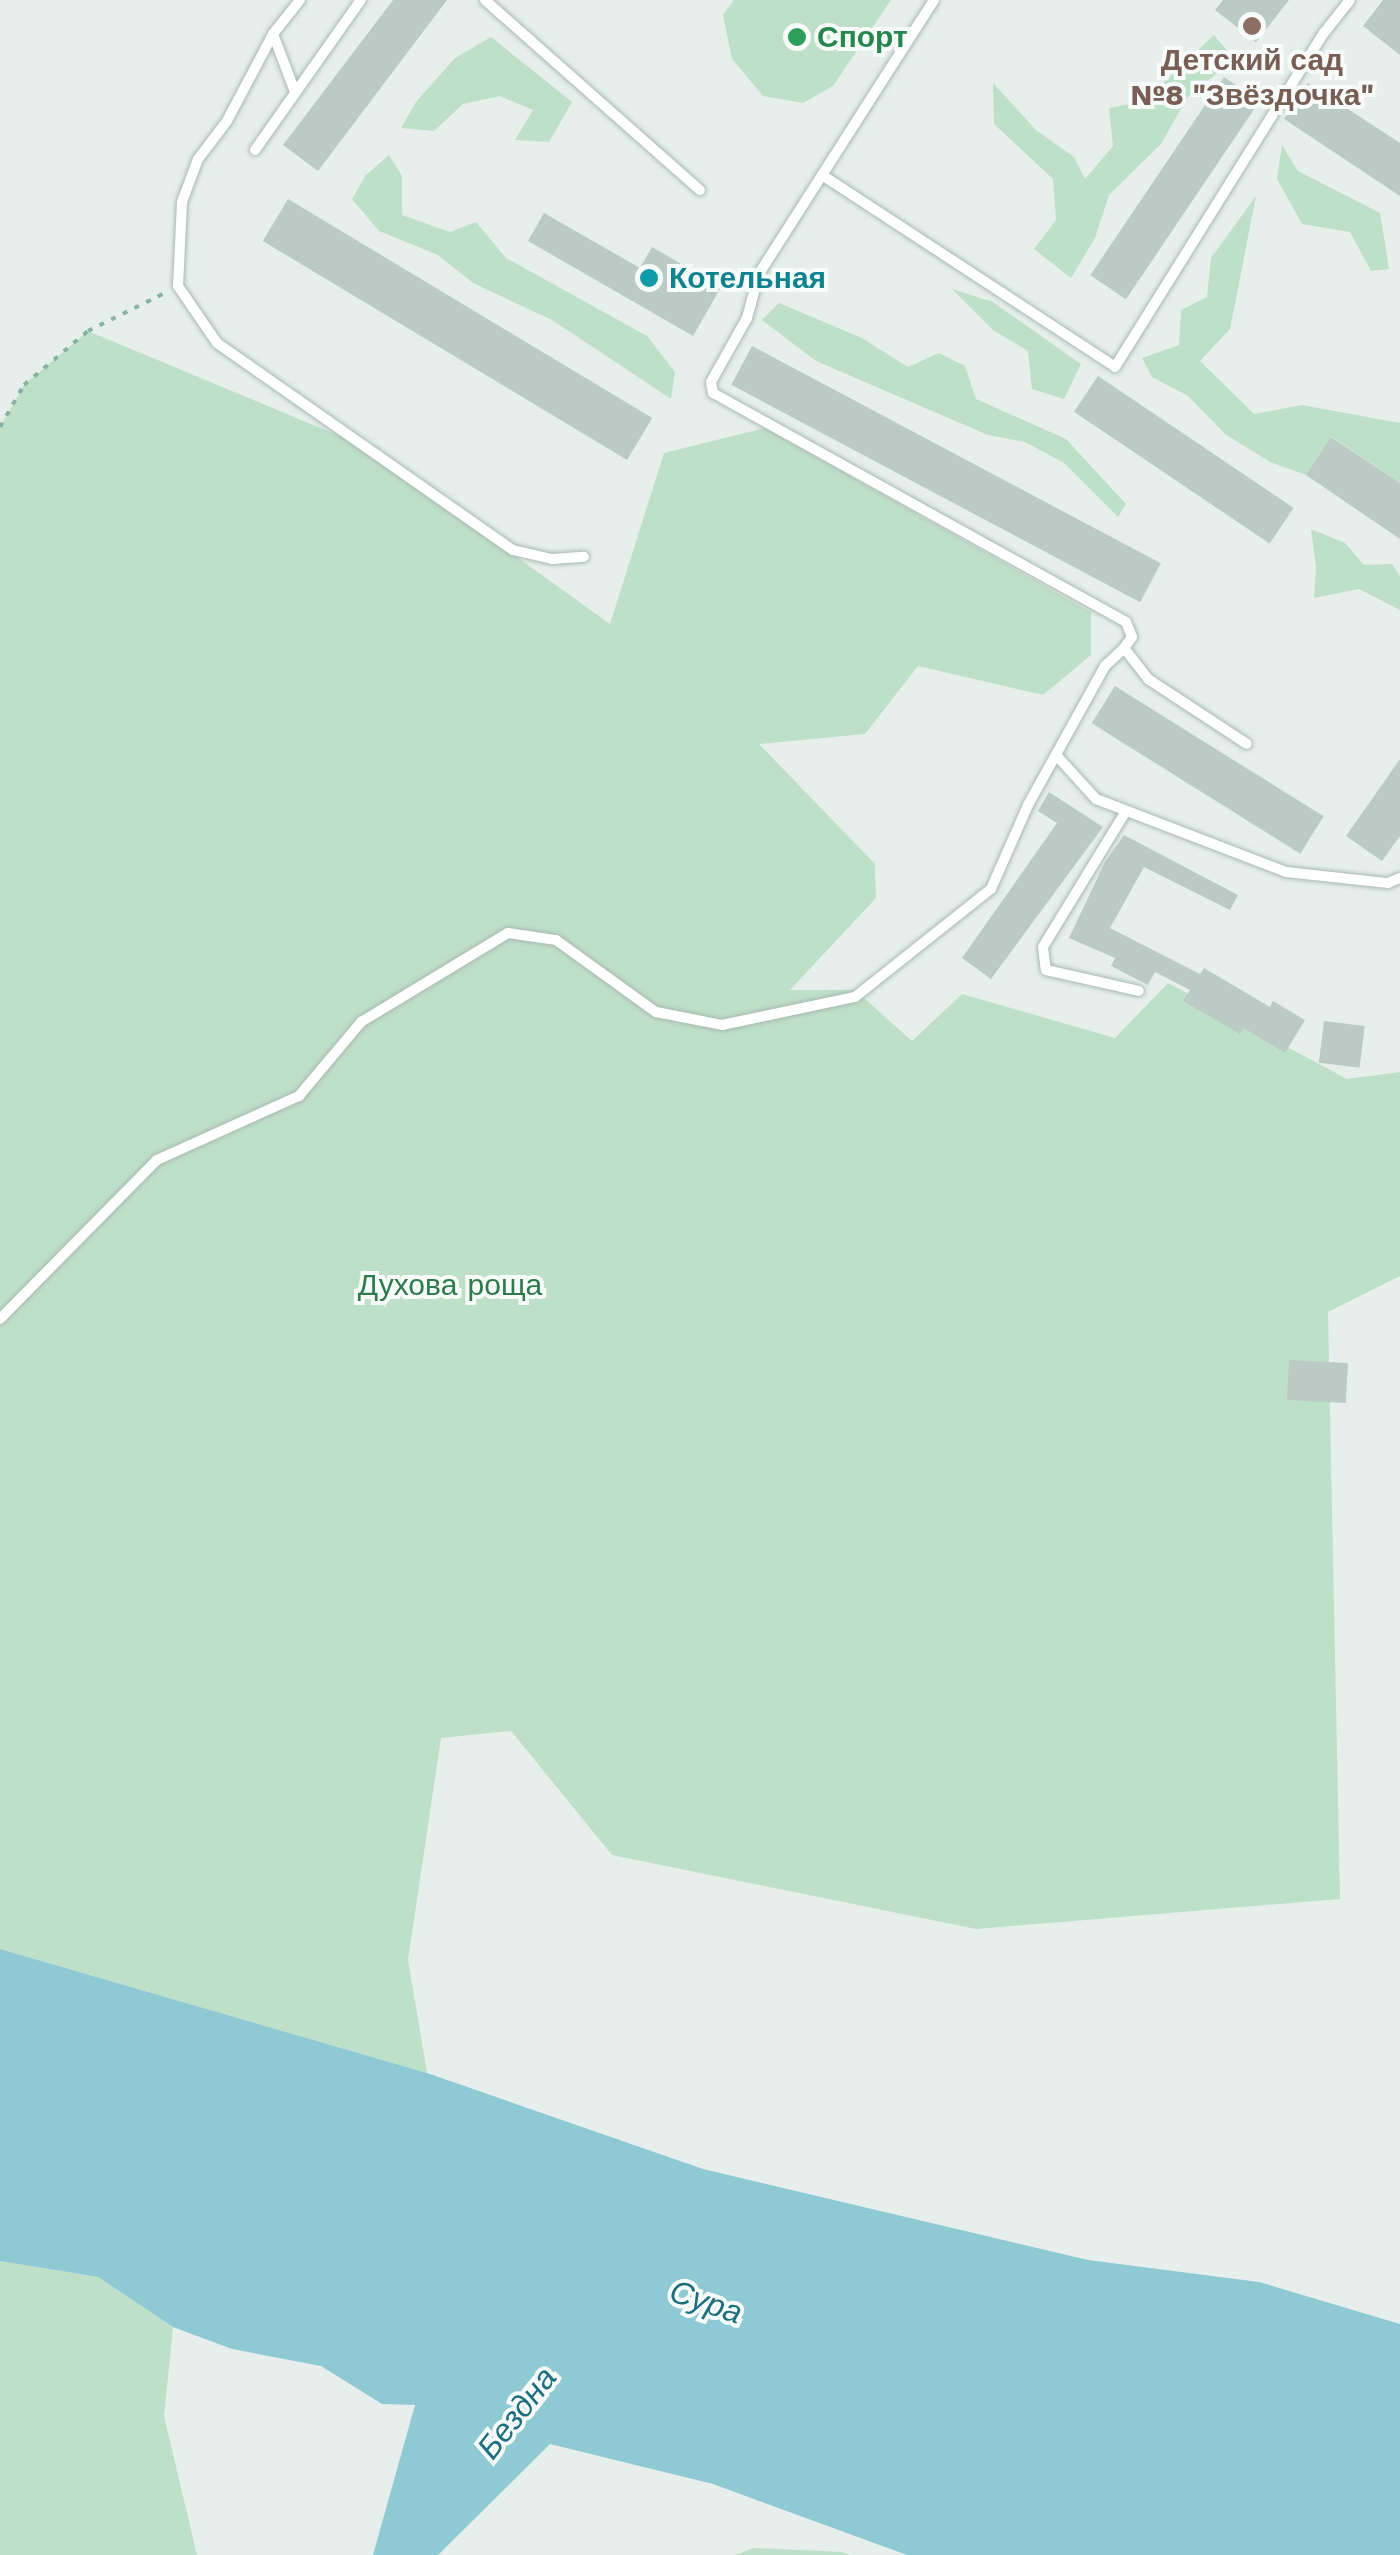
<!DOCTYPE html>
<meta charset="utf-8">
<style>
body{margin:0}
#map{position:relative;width:1400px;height:2555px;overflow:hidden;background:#e6efeb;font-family:"Work Sans",sans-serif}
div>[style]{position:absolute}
.green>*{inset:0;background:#bfe0c8}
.water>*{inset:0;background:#8ec9d4}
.building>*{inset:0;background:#bbcac4;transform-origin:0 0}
.path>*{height:4px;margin-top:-2px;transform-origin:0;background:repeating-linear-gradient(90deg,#86b3a5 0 5px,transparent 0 13px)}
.roads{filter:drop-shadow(0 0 2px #a8b8b2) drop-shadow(0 0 2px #a8b8b2)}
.lane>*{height:10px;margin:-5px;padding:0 5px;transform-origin:5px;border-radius:5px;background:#fff}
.dots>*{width:28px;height:28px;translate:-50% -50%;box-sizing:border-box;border:5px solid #f7fbf9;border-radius:50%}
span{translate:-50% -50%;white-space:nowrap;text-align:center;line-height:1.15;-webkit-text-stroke:8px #f7fbf9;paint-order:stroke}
.leisure-label{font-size:30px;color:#27864d;font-weight:700}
.left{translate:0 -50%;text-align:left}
.education-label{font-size:30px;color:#785e54;font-weight:700}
.culture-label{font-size:30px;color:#0d838f;font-weight:700}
.park-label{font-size:30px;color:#2d7a4b}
.water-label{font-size:32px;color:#1c6f80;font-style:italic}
</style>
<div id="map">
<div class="green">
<div style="clip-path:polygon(734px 0,891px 0,833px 86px,803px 103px,763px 96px,732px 59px,723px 15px)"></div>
<div style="clip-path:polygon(1214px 35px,1234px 59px,1187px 98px,1161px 144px,1109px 195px,1095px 238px,1071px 278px,1034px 249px,1056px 220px,1053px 179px,994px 124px,993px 83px,1036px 130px,1074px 157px,1085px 179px,1113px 146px,1109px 108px,1144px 101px)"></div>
<div style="clip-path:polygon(491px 37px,572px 102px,549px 142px,515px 140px,533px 110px,500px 96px,463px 104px,434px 131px,401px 128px,416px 102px,455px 58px)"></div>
<div style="clip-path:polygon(1282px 145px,1298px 171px,1380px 213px,1389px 269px,1371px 271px,1350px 232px,1302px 224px,1277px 179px)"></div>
<div style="clip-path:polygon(389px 155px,402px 176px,402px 215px,450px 232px,476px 222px,506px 258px,647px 336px,675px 372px,671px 399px,552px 320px,473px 283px,438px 255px,379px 231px,352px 199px,366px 175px)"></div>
<div style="clip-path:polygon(1256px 196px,1230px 329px,1200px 361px,1254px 414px,1302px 405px,1400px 423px,1400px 483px,1332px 437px,1306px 475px,1270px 462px,1225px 434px,1188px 396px,1152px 377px,1142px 358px,1179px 345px,1181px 310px,1207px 297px,1211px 258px)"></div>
<div style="clip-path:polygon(952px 289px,993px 302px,1081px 364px,1064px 399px,1032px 389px,1028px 351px,993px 330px)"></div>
<div style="clip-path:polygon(779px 303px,862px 338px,908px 367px,939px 353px,965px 366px,976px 399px,1066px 439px,1126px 504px,1118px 517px,1064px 463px,1025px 442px,988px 435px,816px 361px,762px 320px)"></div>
<div style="clip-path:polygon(88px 331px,359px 444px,610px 624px,664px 453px,765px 428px,1091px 612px,1091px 655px,1043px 695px,918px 666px,865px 734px,759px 744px,875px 864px,876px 898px,790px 990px,855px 990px,912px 1041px,962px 994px,1115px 1038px,1168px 983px,1347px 1079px,1400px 1072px,1400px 1276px,1328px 1312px,1340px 1899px,976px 1929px,612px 1855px,511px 1731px,441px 1738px,408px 1960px,427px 2073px,0 1949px,0 427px,24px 385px)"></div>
<div style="clip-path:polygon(1311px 529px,1345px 543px,1364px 565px,1392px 564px,1400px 576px,1400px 610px,1359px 589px,1314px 598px,1316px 567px)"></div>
<div style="clip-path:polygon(0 2261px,98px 2277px,173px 2327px,164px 2416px,197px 2555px,0 2555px)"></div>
<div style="clip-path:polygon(754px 2548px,842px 2552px,850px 2555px,735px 2555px)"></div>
</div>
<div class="water">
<div style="clip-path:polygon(0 1949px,427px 2073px,703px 2169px,1088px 2260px,1259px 2282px,1400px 2324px,1400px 2555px,907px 2555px,713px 2484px,550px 2444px,438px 2555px,373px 2555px,415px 2405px,382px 2404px,321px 2366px,232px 2349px,173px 2327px,98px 2277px,0 2261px)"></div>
</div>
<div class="building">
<div style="clip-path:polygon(393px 0,447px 0,318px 171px,283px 145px)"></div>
<div style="clip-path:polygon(1223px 0,1289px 0,1256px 42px,1215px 10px)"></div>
<div style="clip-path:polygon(1383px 0,1400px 0,1400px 55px,1363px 26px)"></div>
<div style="left:1224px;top:77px;width:43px;height:239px;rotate:34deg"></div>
<div style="clip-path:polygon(1308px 83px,1400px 143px,1400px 196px,1284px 119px)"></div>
<div style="left:288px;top:199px;width:425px;height:49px;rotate:31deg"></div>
<div style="clip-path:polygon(544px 213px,640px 268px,652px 247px,721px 287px,693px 336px,528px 241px)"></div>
<div style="left:752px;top:346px;width:463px;height:44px;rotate:28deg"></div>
<div style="left:1098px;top:376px;width:236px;height:43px;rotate:34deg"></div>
<div style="clip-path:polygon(1331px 437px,1400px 483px,1400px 539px,1306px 475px)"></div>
<div style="left:1115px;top:686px;width:246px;height:44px;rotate:32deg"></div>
<div style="clip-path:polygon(1400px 759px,1400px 836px,1382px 861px,1346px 836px)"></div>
<div style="clip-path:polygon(1049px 792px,1103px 827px,991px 979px,962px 958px,1057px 823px,1038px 811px)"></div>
<div style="clip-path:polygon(1124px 835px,1238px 895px,1230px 910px,1144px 867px,1110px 928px,1200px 974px,1204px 968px,1270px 1007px,1273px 1001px,1305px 1020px,1285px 1053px,1244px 1028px,1240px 1034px,1183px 1001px,1190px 990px,1155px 972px,1148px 985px,1111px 966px,1115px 958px,1069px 938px,1105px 862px)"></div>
<div style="left:1324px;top:1021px;width:41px;height:42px;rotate:7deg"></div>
<div style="left:1289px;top:1360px;width:59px;height:40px;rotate:3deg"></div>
</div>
<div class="path">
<div style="left:0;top:427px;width:48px;rotate:-60.3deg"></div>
<div style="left:24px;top:385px;width:84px;rotate:-40.2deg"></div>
<div style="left:88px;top:331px;width:84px;rotate:-26.3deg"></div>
</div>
<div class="roads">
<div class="lane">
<div style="left:300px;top:0;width:43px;rotate:128.5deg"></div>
<div style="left:273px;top:34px;width:98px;rotate:117.9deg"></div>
<div style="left:227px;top:121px;width:48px;rotate:127.3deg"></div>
<div style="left:198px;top:159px;width:46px;rotate:110.4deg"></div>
<div style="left:182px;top:202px;width:84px;rotate:92.7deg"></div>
<div style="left:178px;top:286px;width:69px;rotate:55.6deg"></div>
<div style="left:217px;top:343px;width:361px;rotate:35deg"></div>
<div style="left:513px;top:550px;width:40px;rotate:13deg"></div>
<div style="left:552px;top:559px;width:32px;rotate:-4deg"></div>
<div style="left:485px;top:0;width:287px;rotate:41.5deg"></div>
<div style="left:934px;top:0;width:325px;rotate:122.6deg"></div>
<div style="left:759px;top:274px;width:46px;rotate:105.3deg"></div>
<div style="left:747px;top:318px;width:73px;rotate:119.4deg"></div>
<div style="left:711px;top:382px;width:11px;rotate:80deg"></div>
<div style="left:713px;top:393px;width:472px;rotate:29deg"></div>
<div style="left:1126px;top:622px;width:16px;rotate:68deg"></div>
<div style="left:1132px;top:637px;width:14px;rotate:126deg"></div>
<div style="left:273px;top:34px;width:62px;rotate:69.2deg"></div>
<div style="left:255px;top:150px;width:184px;rotate:-54.8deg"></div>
<div style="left:822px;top:175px;width:350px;rotate:33.2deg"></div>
<div style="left:1115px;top:367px;width:394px;rotate:-58deg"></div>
<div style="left:1324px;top:33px;width:42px;rotate:-51.8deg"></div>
<div style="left:1057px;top:756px;width:58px;rotate:47.8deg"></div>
<div style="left:1096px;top:799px;width:204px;rotate:21deg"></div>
<div style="left:1286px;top:872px;width:103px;rotate:6.2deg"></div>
<div style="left:1388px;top:883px;width:13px;rotate:-23deg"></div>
<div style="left:1126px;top:811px;width:159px;rotate:121.4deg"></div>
<div style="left:1043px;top:947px;width:23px;rotate:83deg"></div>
<div style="left:1046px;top:970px;width:95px;rotate:12.7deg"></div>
<div style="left:0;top:1319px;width:223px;rotate:-45.4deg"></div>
<div style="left:157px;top:1160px;width:156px;rotate:-24.3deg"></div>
<div style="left:299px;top:1096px;width:97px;rotate:-50deg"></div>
<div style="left:361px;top:1022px;width:172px;rotate:-31.2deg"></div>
<div style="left:508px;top:933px;width:49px;rotate:8.3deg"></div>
<div style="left:556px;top:940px;width:123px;rotate:35.8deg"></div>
<div style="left:656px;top:1012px;width:67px;rotate:11.1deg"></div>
<div style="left:722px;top:1025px;width:136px;rotate:-11.9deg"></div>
<div style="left:855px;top:997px;width:174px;rotate:-38.5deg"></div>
<div style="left:991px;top:889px;width:92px;rotate:-66.2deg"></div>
<div style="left:1028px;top:805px;width:159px;rotate:-61deg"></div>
<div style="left:1105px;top:666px;width:26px;rotate:-43deg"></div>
<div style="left:1124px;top:648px;width:39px;rotate:52deg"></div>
<div style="left:1148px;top:679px;width:118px;rotate:33.3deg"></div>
</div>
</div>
<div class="dots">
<div style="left:1252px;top:26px;background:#8d6e63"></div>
<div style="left:797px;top:37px;background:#2e9e5b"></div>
<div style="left:649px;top:278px;background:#0f9aa8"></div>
</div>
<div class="leisure-label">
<span class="left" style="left:817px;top:37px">Спорт</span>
</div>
<div class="education-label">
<span style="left:1252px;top:77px">Детский сад<br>№8 "Звёздочка"</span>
</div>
<div class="culture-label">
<span class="left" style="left:669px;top:278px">Котельная</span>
</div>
<div class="park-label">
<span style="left:450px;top:1285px">Духова роща</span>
</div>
<div class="water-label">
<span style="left:706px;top:2302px;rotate:19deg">Сура</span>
<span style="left:517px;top:2413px;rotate:-52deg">Бездна</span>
</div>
</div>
